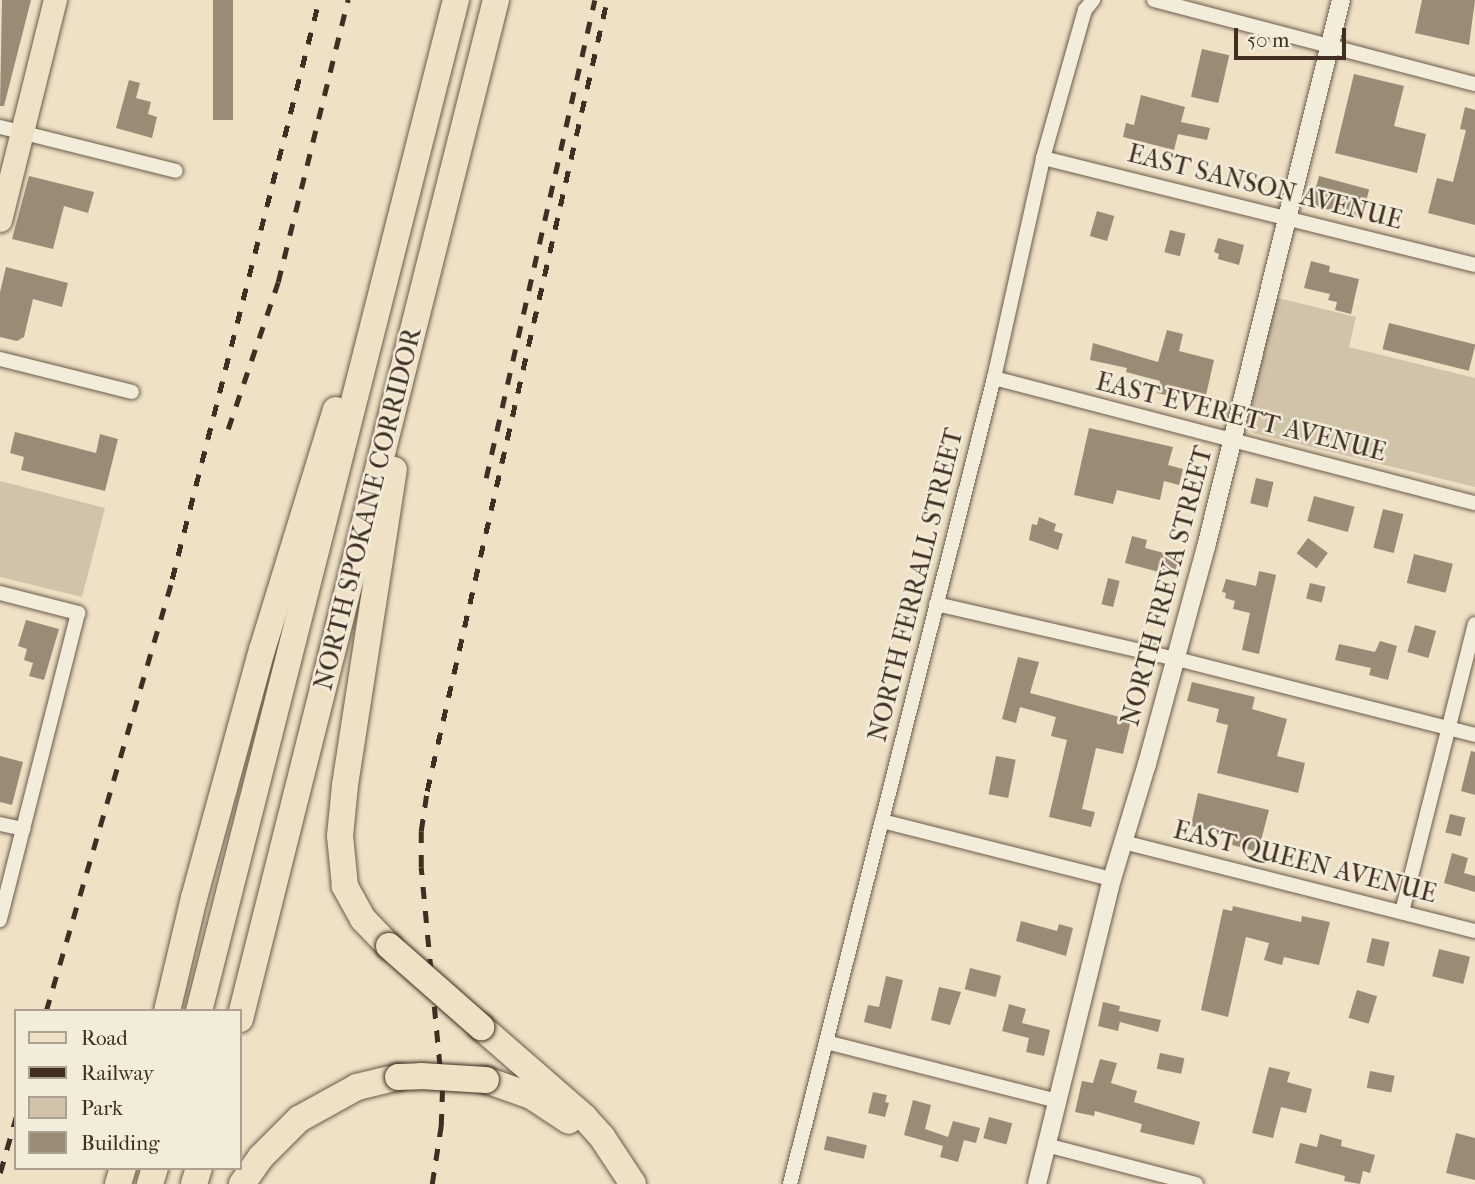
<!DOCTYPE html>
<style>
body{margin:0}
#map{position:relative;width:1475px;height:1184px;overflow:hidden;background:#eee1c6;font-family:"IM FELL French Canon",serif}
div>[style]{position:absolute}
.green>*{inset:0;background:#d0c3aa}
.building>*{inset:0;background:#9a8b77;transform-origin:0 0}
.roads{filter:drop-shadow(0 0 2px #6b5b4a) drop-shadow(0 0 2px #6b5b4a)}
.minor>*{height:14px;margin:-7px;padding:0 7px;transform-origin:7px;border-radius:7px;background:#f4ecda}
.tertiary>*{height:18px;margin:-9px;padding:0 9px;transform-origin:9px;border-radius:9px;background:#f4ecda}
.primary>*{height:23px;margin:-11.5px;padding:0 11.5px;transform-origin:11.5px;border-radius:11.5px;background:#eee1c6}
.motorway>*{height:26px;margin:-13px;padding:0 13px;transform-origin:13px;border-radius:13px;background:#eee1c6}
.rail>*{height:4.5px;margin-top:-2.25px;transform-origin:0;background:repeating-linear-gradient(90deg,#3f2e21 0 12px,transparent 0 24px)}
.bridges{filter:drop-shadow(0 0 2px #3f2e21) drop-shadow(0 0 2px #3f2e21)}
.motorway-bridge>*{height:26px;margin:-13px;padding:0 13px;transform-origin:13px;border-radius:13px;background:#eee1c6}
span{translate:-50% -50%;white-space:nowrap;text-align:center;line-height:1.15;-webkit-text-stroke:5px #f4ecda;paint-order:stroke}
.street-label{font-size:26px;color:#3f2e21}
.legend{position:absolute;left:14px;top:1009px;width:228px;height:161px;box-sizing:border-box;background:#f4ecda;border:2px solid #aca090;margin:0;padding:9px 12px;list-style:none;font-size:21px;color:#3f2e21}
.legend li{display:flex;align-items:center;gap:14px;height:35px}
.legend b{width:35px;border:2px solid #aca090}
.scale{position:absolute;left:1234px;top:28px;width:112px;height:32px;box-sizing:border-box;border:4px solid #3f2e21;border-top:0;padding-left:9px;font-size:21px;line-height:24px;white-space:nowrap;color:#3f2e21;-webkit-text-stroke:5px #f4ecda;paint-order:stroke}
</style>
<div id="map">
<div class="green">
<div style="clip-path:polygon(1274px 297px,1356px 317px,1349px 347px,1475px 378px,1475px 487px,1254px 433px,1247px 427px,1245px 418px)"></div>
<div style="clip-path:polygon(0 481px,105px 508px,82px 597px,0 577px)"></div>
</div>
<div class="building">
<div style="clip-path:polygon(2px 0,31px 0,4px 106px,0 106px)"></div>
<div style="left:213px;top:0;width:20px;height:120px"></div>
<div style="clip-path:polygon(1422px 0,1475px 0,1469px 45px,1415px 33px)"></div>
<div style="left:1202px;top:49px;width:28px;height:49px;rotate:13deg"></div>
<div style="clip-path:polygon(1354px 74px,1404px 86px,1394px 126px,1426px 134px,1417px 173px,1335px 153px)"></div>
<div style="clip-path:polygon(129px 80px,140px 83px,136px 98px,151px 102px,148px 114px,157px 117px,152px 138px,116px 128px)"></div>
<div style="clip-path:polygon(1141px 95px,1185px 107px,1181px 122px,1210px 128px,1207px 140px,1178px 134px,1174px 150px,1123px 137px,1126px 123px,1134px 125px)"></div>
<div style="clip-path:polygon(1465px 107px,1475px 110px,1475px 225px,1428px 213px,1437px 178px,1453px 182px,1466px 130px,1460px 129px)"></div>
<div style="clip-path:polygon(29px 176px,94px 192px,88px 213px,64px 206px,53px 249px,12px 239px)"></div>
<div style="left:1319px;top:176px;width:52px;height:30px;rotate:15deg"></div>
<div style="left:1097px;top:211px;width:18px;height:26px;rotate:16deg"></div>
<div style="left:1170px;top:230px;width:16px;height:23px;rotate:14deg"></div>
<div style="clip-path:polygon(1218px 238px,1244px 245px,1239px 265px,1218px 259px,1219px 254px,1214px 252px)"></div>
<div style="clip-path:polygon(1311px 261px,1330px 266px,1329px 272px,1359px 279px,1351px 314px,1335px 310px,1337px 302px,1328px 300px,1330px 294px,1304px 288px)"></div>
<div style="clip-path:polygon(6px 267px,68px 283px,62px 307px,33px 299px,24px 337px,17px 341px,0 337px,0 292px)"></div>
<div style="left:1389px;top:323px;width:89px;height:27px;rotate:14deg"></div>
<div style="clip-path:polygon(1167px 330px,1183px 334px,1179px 351px,1214px 360px,1206px 395px,1176px 387px,1174px 397px,1157px 393px,1160px 381px,1126px 372px,1127px 368px,1090px 360px,1093px 343px,1158px 362px)"></div>
<div style="clip-path:polygon(1089px 428px,1173px 447px,1168px 465px,1183px 469px,1179px 485px,1164px 481px,1160px 500px,1117px 490px,1113px 504px,1074px 495px)"></div>
<div style="clip-path:polygon(15px 432px,96px 453px,100px 434px,118px 439px,105px 491px,21px 470px,24px 457px,10px 453px)"></div>
<div style="left:1256px;top:478px;width:18px;height:26px;rotate:13deg"></div>
<div style="left:1314px;top:496px;width:42px;height:26px;rotate:15deg"></div>
<div style="left:1383px;top:509px;width:21px;height:40px;rotate:14deg"></div>
<div style="clip-path:polygon(1039px 517px,1056px 524px,1054px 531px,1063px 534px,1058px 550px,1029px 540px,1032px 524px,1037px 525px)"></div>
<div style="clip-path:polygon(1132px 536px,1147px 540px,1145px 548px,1179px 557px,1174px 576px,1125px 563px)"></div>
<div style="left:1308px;top:538px;width:25px;height:19px;rotate:37deg"></div>
<div style="left:1414px;top:554px;width:40px;height:30px;rotate:14deg"></div>
<div style="clip-path:polygon(1259px 571px,1276px 575px,1259px 654px,1242px 650px,1250px 613px,1233px 609px,1235px 601px,1225px 598px,1226px 593px,1222px 592px,1226px 579px,1256px 586px)"></div>
<div style="left:1108px;top:578px;width:12px;height:27px;rotate:14deg"></div>
<div style="left:1310px;top:583px;width:16px;height:16px;rotate:14deg"></div>
<div style="clip-path:polygon(26px 620px,59px 629px,44px 680px,29px 676px,33px 663px,24px 660px,27px 649px,18px 646px)"></div>
<div style="left:1415px;top:625px;width:22px;height:28px;rotate:16deg"></div>
<div style="clip-path:polygon(1380px 641px,1397px 646px,1388px 680px,1369px 675px,1371px 668px,1335px 660px,1339px 644px,1375px 652px)"></div>
<div style="clip-path:polygon(1018px 657px,1039px 662px,1030px 693px,1131px 720px,1123px 754px,1096px 748px,1082px 809px,1095px 812px,1091px 827px,1049px 817px,1067px 740px,1051px 736px,1056px 717px,1020px 707px,1016px 723px,1002px 719px)"></div>
<div style="clip-path:polygon(1192px 682px,1255px 697px,1252px 709px,1287px 719px,1277px 756px,1305px 763px,1298px 793px,1217px 773px,1228px 725px,1216px 722px,1219px 709px,1187px 701px)"></div>
<div style="clip-path:polygon(1471px 751px,1475px 752px,1475px 795px,1461px 791px)"></div>
<div style="clip-path:polygon(0 756px,23px 762px,12px 805px,0 802px)"></div>
<div style="left:996px;top:756px;width:20px;height:39px;rotate:11deg"></div>
<div style="clip-path:polygon(1198px 793px,1269px 810px,1258px 852px,1232px 845px,1234px 836px,1191px 826px)"></div>
<div style="left:1450px;top:814px;width:16px;height:19px;rotate:14deg"></div>
<div style="clip-path:polygon(1452px 853px,1468px 858px,1464px 873px,1475px 876px,1475px 892px,1444px 883px)"></div>
<div style="clip-path:polygon(1233px 906px,1301px 922px,1302px 916px,1330px 922px,1319px 965px,1284px 957px,1282px 965px,1264px 960px,1269px 943px,1246px 937px,1228px 1017px,1201px 1010px,1223px 909px,1232px 911px)"></div>
<div style="clip-path:polygon(1021px 921px,1057px 931px,1059px 924px,1073px 928px,1066px 956px,1016px 941px)"></div>
<div style="left:1372px;top:938px;width:18px;height:25px;rotate:13deg"></div>
<div style="left:1439px;top:949px;width:32px;height:28px;rotate:14deg"></div>
<div style="left:970px;top:968px;width:32px;height:22px;rotate:14deg"></div>
<div style="clip-path:polygon(886px 976px,903px 980px,891px 1029px,864px 1022px,868px 1005px,879px 1007px)"></div>
<div style="clip-path:polygon(939px 987px,961px 992px,950px 1025px,931px 1020px)"></div>
<div style="left:1357px;top:990px;width:21px;height:29px;rotate:17deg"></div>
<div style="clip-path:polygon(1103px 1002px,1120px 1006px,1119px 1011px,1161px 1020px,1158px 1032px,1120px 1022px,1118px 1031px,1098px 1026px)"></div>
<div style="clip-path:polygon(1009px 1004px,1026px 1009px,1022px 1023px,1050px 1030px,1044px 1056px,1026px 1052px,1029px 1038px,1002px 1031px)"></div>
<div style="left:1160px;top:1053px;width:25px;height:16px;rotate:12deg"></div>
<div style="clip-path:polygon(1100px 1059px,1117px 1063px,1111px 1083px,1137px 1091px,1134px 1102px,1200px 1122px,1194px 1145px,1140px 1132px,1142px 1124px,1095px 1111px,1094px 1116px,1075px 1112px,1082px 1081px,1093px 1083px)"></div>
<div style="clip-path:polygon(1269px 1067px,1290px 1072px,1287px 1082px,1312px 1089px,1306px 1113px,1281px 1107px,1273px 1138px,1252px 1133px)"></div>
<div style="left:1370px;top:1071px;width:25px;height:17px;rotate:11deg"></div>
<div style="clip-path:polygon(873px 1092px,887px 1095px,885px 1102px,889px 1103px,885px 1117px,868px 1113px)"></div>
<div style="clip-path:polygon(913px 1100px,931px 1105px,925px 1129px,948px 1137px,953px 1121px,980px 1128px,976px 1143px,964px 1140px,958px 1162px,940px 1157px,943px 1146px,904px 1135px)"></div>
<div style="left:989px;top:1117px;width:24px;height:22px;rotate:15deg"></div>
<div style="clip-path:polygon(1456px 1133px,1475px 1138px,1475px 1180px,1446px 1173px)"></div>
<div style="clip-path:polygon(1320px 1134px,1342px 1140px,1341px 1146px,1375px 1155px,1370px 1173px,1363px 1171px,1360px 1184px,1344px 1181px,1345px 1176px,1295px 1163px,1300px 1143px,1317px 1147px)"></div>
<div style="left:827px;top:1136px;width:41px;height:14px;rotate:13deg"></div>
</div>
<div class="roads">
<div class="minor">
<div style="left:1154px;top:0;width:332px;rotate:14.7deg"></div>
<div style="left:0;top:127px;width:181px;rotate:14deg"></div>
<div style="left:1043px;top:158px;width:445px;rotate:13.9deg"></div>
<div style="left:0;top:359px;width:136px;rotate:14deg"></div>
<div style="left:994px;top:378px;width:497px;rotate:14.6deg"></div>
<div style="left:0;top:593px;width:81px;rotate:14.4deg"></div>
<div style="left:78px;top:613px;width:317px;rotate:104.3deg"></div>
<div style="left:936px;top:604px;width:247px;rotate:12.9deg"></div>
<div style="left:1177px;top:659px;width:308px;rotate:14.3deg"></div>
<div style="left:882px;top:821px;width:237px;rotate:14.2deg"></div>
<div style="left:0;top:824px;width:24px;rotate:12deg"></div>
<div style="left:1123px;top:842px;width:363px;rotate:14.2deg"></div>
<div style="left:1402px;top:912px;width:297px;rotate:-75.8deg"></div>
<div style="left:826px;top:1042px;width:238px;rotate:14.3deg"></div>
<div style="left:1046px;top:1145px;width:155px;rotate:14.6deg"></div>
<div style="left:790px;top:1184px;width:831px;rotate:-75.8deg"></div>
<div style="left:994px;top:378px;width:225px;rotate:-77.4deg"></div>
<div style="left:1043px;top:158px;width:154px;rotate:-74.2deg"></div>
<div style="left:1085px;top:10px;width:13px;rotate:-51deg"></div>
</div>
<div class="tertiary">
<div style="left:1037px;top:1184px;width:314px;rotate:-76.2deg"></div>
<div style="left:1112px;top:879px;width:120px;rotate:-73.1deg"></div>
<div style="left:1147px;top:764px;width:225px;rotate:-74.8deg"></div>
<div style="left:1206px;top:547px;width:563px;rotate:-76.14deg"></div>
</div>
<div class="primary">
<div style="left:0;top:220px;width:227px;rotate:-76deg"></div>
</div>
<div class="motorway">
<div style="left:389px;top:946px;width:37px;rotate:-134deg"></div>
<div style="left:363px;top:919px;width:38px;rotate:-119deg"></div>
<div style="left:345px;top:886px;width:50px;rotate:-95.7deg"></div>
<div style="left:340px;top:836px;width:51px;rotate:-84.4deg"></div>
<div style="left:345px;top:785px;width:319px;rotate:-81.2deg"></div>
<div style="left:167px;top:1011px;width:116px;rotate:-76.6deg"></div>
<div style="left:194px;top:898px;width:257px;rotate:-74.7deg"></div>
<div style="left:262px;top:650px;width:251px;rotate:-72.9deg"></div>
<div style="left:199px;top:1011px;width:1043px;rotate:-75.74deg"></div>
<div style="left:240px;top:1019px;width:1051px;rotate:-75.9deg"></div>
<div style="left:481px;top:1027px;width:137px;rotate:41.1deg"></div>
<div style="left:584px;top:1117px;width:27px;rotate:48deg"></div>
<div style="left:602px;top:1137px;width:56px;rotate:56.6deg"></div>
<div style="left:486px;top:1080px;width:48px;rotate:19.6deg"></div>
<div style="left:531px;top:1096px;width:45px;rotate:33.3deg"></div>
<div style="left:118px;top:1184px;width:17px;rotate:-73deg"></div>
<div style="left:150px;top:1184px;width:17px;rotate:-73deg"></div>
<div style="left:194px;top:1184px;width:17px;rotate:-73deg"></div>
<div style="left:242px;top:1184px;width:33px;rotate:-55deg"></div>
<div style="left:261px;top:1157px;width:54px;rotate:-45deg"></div>
<div style="left:299px;top:1119px;width:66px;rotate:-28.9deg"></div>
<div style="left:357px;top:1087px;width:42px;rotate:-13.7deg"></div>
</div>
</div>
<div class="rail">
<div style="left:228px;top:429px;width:155px;rotate:-71.2deg"></div>
<div style="left:278px;top:282px;width:291px;rotate:-76.1deg"></div>
<div style="left:486px;top:478px;width:490px;rotate:-77.2deg"></div>
<div style="left:46px;top:1011px;width:450px;rotate:-73.7deg"></div>
<div style="left:172px;top:579px;width:597px;rotate:-75.75deg"></div>
<div style="left:0;top:1173px;width:58px;rotate:-74.1deg"></div>
<div style="left:432px;top:1184px;width:59px;rotate:-81.2deg"></div>
<div style="left:441px;top:1126px;width:36px;rotate:-88deg"></div>
<div style="left:442px;top:1090px;width:224px;rotate:-95.4deg"></div>
<div style="left:421px;top:867px;width:36px;rotate:-90deg"></div>
<div style="left:421px;top:831px;width:40px;rotate:-81.5deg"></div>
<div style="left:427px;top:791px;width:811px;rotate:-77.18deg"></div>
</div>
<div class="bridges">
<div class="motorway-bridge">
<div style="left:389px;top:946px;width:123px;rotate:41.4deg"></div>
<div style="left:398px;top:1077px;width:23px;rotate:-2deg"></div>
<div style="left:421px;top:1076px;width:65px;rotate:3.5deg"></div>
</div>
</div>
<div class="street-label">
<span style="left:1265px;top:187px;rotate:14deg">EAST SANSON AVENUE</span>
<span style="left:1241px;top:417px;rotate:14deg">EAST EVERETT AVENUE</span>
<span style="left:368px;top:509px;rotate:-76deg">NORTH SPOKANE CORRIDOR</span>
<span style="left:916px;top:585px;rotate:-76deg">NORTH FERRALL STREET</span>
<span style="left:1167px;top:586px;rotate:-75deg">NORTH FREYA STREET</span>
<span style="left:1305px;top:862px;rotate:14deg">EAST QUEEN AVENUE</span>
</div>
<ul class="legend">
<li><b style="height:9px;background:#eee1c6"></b>Road</li>
<li><b style="height:9px;background:#3f2e21"></b>Railway</li>
<li><b style="height:19px;background:#d0c3aa"></b>Park</li>
<li><b style="height:19px;background:#9a8b77"></b>Building</li>
</ul>
<div class="scale">50 m</div>
</div>
